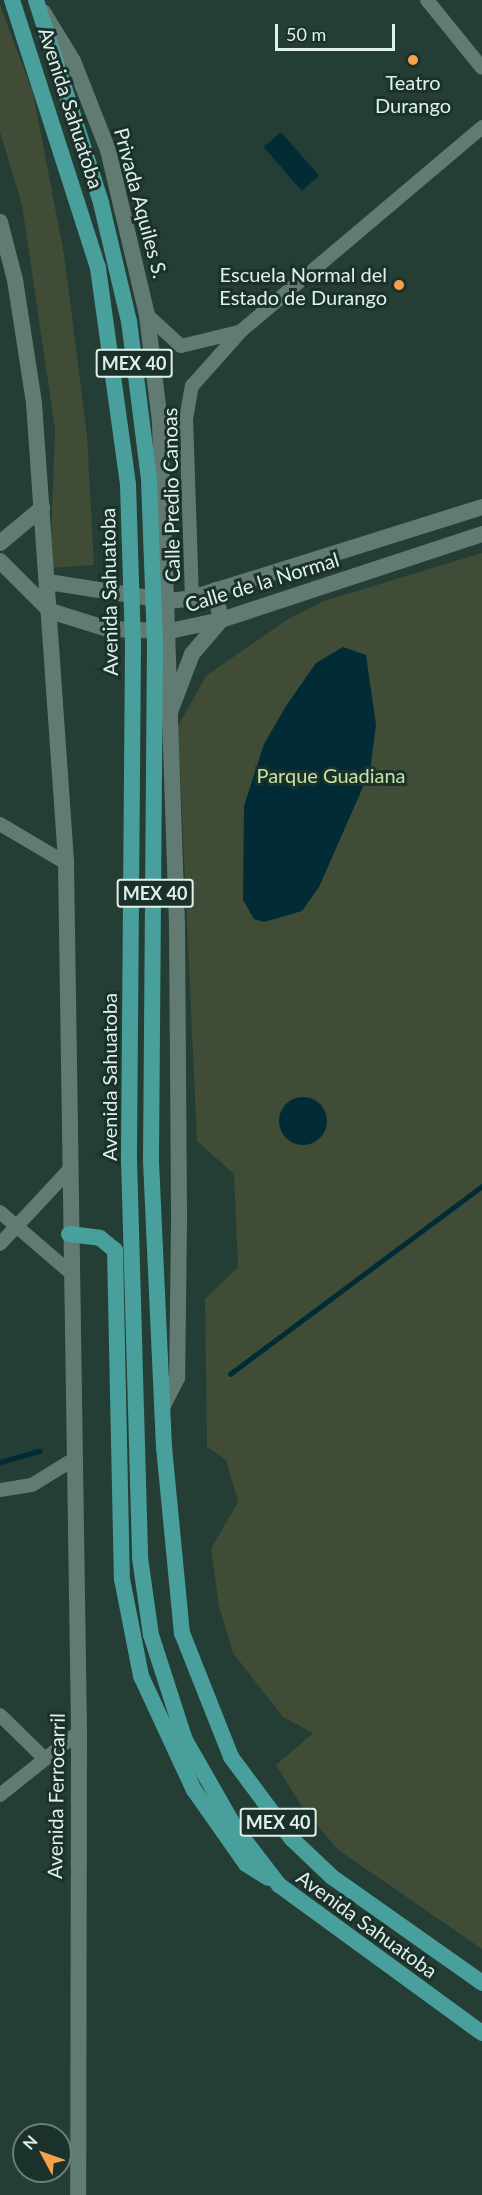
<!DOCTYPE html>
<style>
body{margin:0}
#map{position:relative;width:482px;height:2195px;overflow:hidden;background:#243d35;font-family:Lato,sans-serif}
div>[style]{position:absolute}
.green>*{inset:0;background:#414c36}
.water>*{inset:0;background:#012b35;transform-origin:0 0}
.round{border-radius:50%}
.stream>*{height:4.5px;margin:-2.25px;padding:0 2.25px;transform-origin:2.25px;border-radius:2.25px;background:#012b35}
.minor>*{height:14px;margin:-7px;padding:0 7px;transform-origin:7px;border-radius:7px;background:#617b72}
.tertiary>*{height:16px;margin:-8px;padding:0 8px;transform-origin:8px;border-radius:8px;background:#617b72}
.secondary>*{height:16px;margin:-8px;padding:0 8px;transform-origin:8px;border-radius:8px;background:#617b72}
.primary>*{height:16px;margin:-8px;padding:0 8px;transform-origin:8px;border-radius:8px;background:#489f9b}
.dots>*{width:16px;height:16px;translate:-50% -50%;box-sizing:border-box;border:3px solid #1a322b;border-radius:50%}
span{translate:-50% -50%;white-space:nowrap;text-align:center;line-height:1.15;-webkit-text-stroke:6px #1a322b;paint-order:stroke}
.shield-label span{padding:2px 4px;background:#1a322b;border:2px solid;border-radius:4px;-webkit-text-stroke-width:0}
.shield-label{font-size:18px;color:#e2f0eb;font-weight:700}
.poi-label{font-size:20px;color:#e2f0eb}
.right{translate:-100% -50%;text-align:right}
.street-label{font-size:20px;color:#e2f0eb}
.park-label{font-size:20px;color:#c5e3a4}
.north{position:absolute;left:12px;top:2123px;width:60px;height:60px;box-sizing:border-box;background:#1a322b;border:2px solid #6a7e78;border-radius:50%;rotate:311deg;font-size:16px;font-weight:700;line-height:24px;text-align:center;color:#e2f0eb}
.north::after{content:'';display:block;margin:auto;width:21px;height:27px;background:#f7a14a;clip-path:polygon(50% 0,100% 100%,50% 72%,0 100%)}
.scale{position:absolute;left:275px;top:24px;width:120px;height:27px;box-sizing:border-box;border:3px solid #e2f0eb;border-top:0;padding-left:8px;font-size:18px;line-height:21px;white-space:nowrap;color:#e2f0eb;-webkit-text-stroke:4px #1a322b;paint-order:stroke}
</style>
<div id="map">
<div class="green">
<div style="clip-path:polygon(0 5px,33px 93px,64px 254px,87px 435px,94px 565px,50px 568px,55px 429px,22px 205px,0 132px)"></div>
<div style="clip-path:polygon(482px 553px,482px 1949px,337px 1849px,301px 1805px,276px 1765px,313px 1733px,283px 1717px,233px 1653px,219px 1606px,211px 1549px,238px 1502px,226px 1460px,207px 1447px,205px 1299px,238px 1267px,234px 1174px,197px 1141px,178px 726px,206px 676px,288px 619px,324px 601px)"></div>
</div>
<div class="water">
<div style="left:281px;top:132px;width:58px;height:23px;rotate:49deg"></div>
<div style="clip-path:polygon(343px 647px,366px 655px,376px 725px,370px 771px,319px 887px,302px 911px,264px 922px,254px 919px,243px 900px,244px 806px,264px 744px,286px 706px,316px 663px)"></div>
<div class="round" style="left:279px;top:1097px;width:48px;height:48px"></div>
</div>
<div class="stream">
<div style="left:230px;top:1374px;width:314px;rotate:-36.7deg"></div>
<div style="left:0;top:1462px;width:41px;rotate:-15.8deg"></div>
</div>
<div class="minor">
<div style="left:427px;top:0;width:87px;rotate:51deg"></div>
<div style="left:147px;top:315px;width:46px;rotate:42.4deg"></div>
<div style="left:181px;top:346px;width:60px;rotate:-13.6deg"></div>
<div style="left:192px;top:598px;width:179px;rotate:-91.9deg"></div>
<div style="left:186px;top:419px;width:34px;rotate:-80deg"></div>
<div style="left:192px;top:386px;width:74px;rotate:-48.3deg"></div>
<div style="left:241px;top:331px;width:316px;rotate:-40.2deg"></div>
<div style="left:0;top:824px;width:77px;rotate:30.6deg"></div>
<div style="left:0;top:1212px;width:94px;rotate:40.7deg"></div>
<div style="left:0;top:1244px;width:100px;rotate:-47deg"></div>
<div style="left:0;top:1490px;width:32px;rotate:-9deg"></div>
<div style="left:32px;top:1485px;width:49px;rotate:-31.8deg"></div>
<div style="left:0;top:1715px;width:63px;rotate:44.4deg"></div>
<div style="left:0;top:1795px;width:101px;rotate:-38.6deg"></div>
</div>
<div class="tertiary">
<div style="left:43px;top:12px;width:57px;rotate:58.5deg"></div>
<div style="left:73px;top:61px;width:96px;rotate:68.5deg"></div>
<div style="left:108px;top:150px;width:170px;rotate:76.7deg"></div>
<div style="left:147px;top:315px;width:109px;rotate:83.1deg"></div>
<div style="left:160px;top:423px;width:501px;rotate:88.06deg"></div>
<div style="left:177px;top:924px;width:299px;rotate:89.6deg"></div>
<div style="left:179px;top:1223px;width:155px;rotate:90.7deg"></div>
<div style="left:177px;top:1378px;width:31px;rotate:117deg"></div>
<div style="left:0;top:222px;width:60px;rotate:75.5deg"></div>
<div style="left:15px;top:280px;width:124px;rotate:81.2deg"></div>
<div style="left:34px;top:403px;width:461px;rotate:86deg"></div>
<div style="left:66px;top:863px;width:869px;rotate:89.14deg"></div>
<div style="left:79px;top:1732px;width:463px;rotate:90.1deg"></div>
<div style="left:0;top:543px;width:55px;rotate:-39.8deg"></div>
<div style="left:0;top:561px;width:71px;rotate:45deg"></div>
</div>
<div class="secondary">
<div style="left:48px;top:582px;width:122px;rotate:8.9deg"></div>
<div style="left:169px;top:601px;width:23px;rotate:-7deg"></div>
<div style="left:192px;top:598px;width:304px;rotate:-17.4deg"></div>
<div style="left:215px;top:590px;width:31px;rotate:79deg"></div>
<div style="left:50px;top:611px;width:61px;rotate:17.2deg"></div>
<div style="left:108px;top:629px;width:62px;rotate:1.8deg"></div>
<div style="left:170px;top:631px;width:52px;rotate:-12.2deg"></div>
<div style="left:221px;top:620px;width:275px;rotate:-18.2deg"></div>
<div style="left:170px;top:712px;width:62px;rotate:-69.2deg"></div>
<div style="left:192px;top:654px;width:45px;rotate:-49.5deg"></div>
</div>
<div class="primary">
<div style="left:12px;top:0;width:281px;rotate:72.2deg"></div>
<div style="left:98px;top:268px;width:219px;rotate:82.1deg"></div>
<div style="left:128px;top:485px;width:161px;rotate:88.2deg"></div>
<div style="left:133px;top:646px;width:513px;rotate:90.45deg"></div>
<div style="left:129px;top:1159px;width:399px;rotate:88.4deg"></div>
<div style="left:140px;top:1558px;width:78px;rotate:81.9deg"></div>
<div style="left:151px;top:1635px;width:110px;rotate:72.1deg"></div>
<div style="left:185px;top:1740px;width:103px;rotate:60.2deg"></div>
<div style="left:236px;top:1829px;width:71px;rotate:52.5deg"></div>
<div style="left:279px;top:1885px;width:251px;rotate:36.1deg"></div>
<div style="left:36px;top:0;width:213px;rotate:72.2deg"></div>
<div style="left:101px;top:203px;width:121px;rotate:76.7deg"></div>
<div style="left:129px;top:321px;width:160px;rotate:82.8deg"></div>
<div style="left:149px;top:480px;width:160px;rotate:87.9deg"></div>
<div style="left:155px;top:640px;width:521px;rotate:90.44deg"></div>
<div style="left:151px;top:1161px;width:286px;rotate:87.4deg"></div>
<div style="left:164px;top:1447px;width:187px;rotate:84.5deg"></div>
<div style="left:182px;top:1633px;width:133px;rotate:68.4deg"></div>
<div style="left:231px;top:1757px;width:102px;rotate:53.4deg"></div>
<div style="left:292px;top:1839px;width:55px;rotate:43.5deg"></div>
<div style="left:332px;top:1877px;width:184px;rotate:35.2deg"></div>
<div style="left:69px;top:1234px;width:31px;rotate:7deg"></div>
<div style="left:100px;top:1238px;width:19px;rotate:39deg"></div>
<div style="left:115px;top:1250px;width:329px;rotate:88.8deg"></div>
<div style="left:122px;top:1579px;width:99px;rotate:78.9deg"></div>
<div style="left:141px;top:1676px;width:126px;rotate:65.1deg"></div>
<div style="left:194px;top:1790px;width:90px;rotate:54.9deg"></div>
<div style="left:246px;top:1864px;width:26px;rotate:32deg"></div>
</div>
<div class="dots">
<div style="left:413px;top:60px;background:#f7a14a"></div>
<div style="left:399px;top:285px;background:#f7a14a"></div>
</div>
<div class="shield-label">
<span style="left:134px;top:363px">MEX 40</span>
<span style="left:155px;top:893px">MEX 40</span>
<span style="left:278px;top:1822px">MEX 40</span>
</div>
<div class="poi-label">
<span style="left:413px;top:94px">Teatro<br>Durango</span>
<span class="right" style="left:387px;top:286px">Escuela Normal del<br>Estado de Durango</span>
</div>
<div class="street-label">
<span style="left:71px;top:108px;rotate:72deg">Avenida Sahuatoba</span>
<span style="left:141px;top:203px;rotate:75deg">Privada Aquiles S.</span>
<span style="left:171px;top:495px;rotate:-91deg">Calle Predio Canoas</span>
<span style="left:262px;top:582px;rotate:-17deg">Calle de la Normal</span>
<span style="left:109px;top:592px;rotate:-91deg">Avenida Sahuatoba</span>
<span style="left:109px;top:1077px;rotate:-90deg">Avenida Sahuatoba</span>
<span style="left:56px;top:1796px;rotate:-89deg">Avenida Ferrocarril</span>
<span style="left:367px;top:1924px;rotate:36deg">Avenida Sahuatoba</span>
</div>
<div class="park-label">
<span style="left:331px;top:775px">Parque Guadiana</span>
</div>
<div class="north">N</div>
<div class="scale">50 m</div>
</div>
